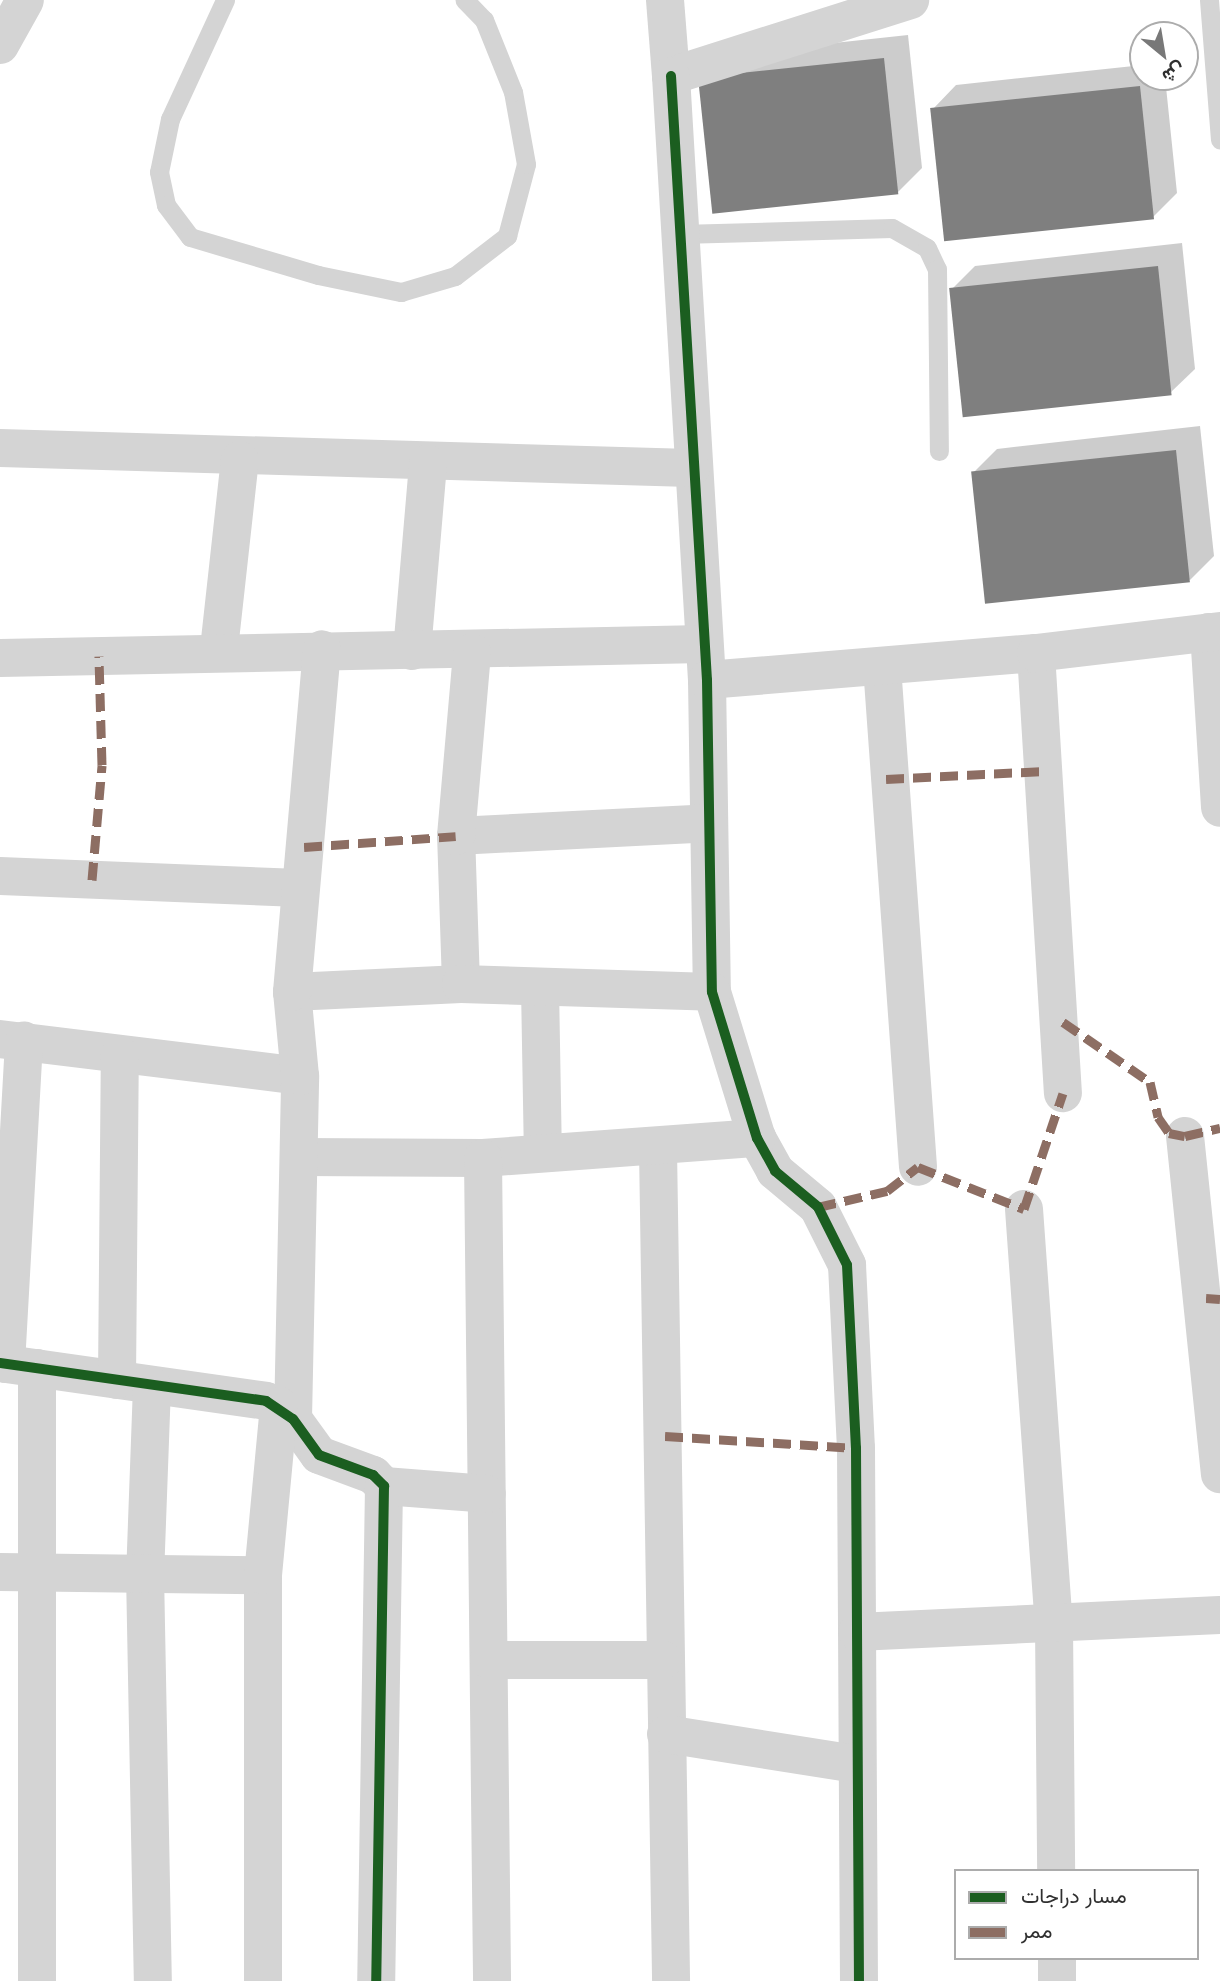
<!DOCTYPE html>
<meta charset="utf-8">
<style>
body{margin:0}
#map{position:relative;width:1220px;height:1981px;overflow:hidden;background:#fff;font-family:"Fira Sans",Vazirmatn,sans-serif}
div>[style]{position:absolute}
.shadow>*{inset:0;background:#0003}
.building>*{inset:0;background:#7f7f7f;transform-origin:0 0}
.service>*{height:19px;margin:-9.5px;padding:0 9.5px;transform-origin:9.5px;border-radius:9.5px;background:#d4d4d4}
.minor>*{height:38px;margin:-19px;padding:0 19px;transform-origin:19px;border-radius:19px;background:#d4d4d4}
.tertiary>*{height:38px;margin:-19px;padding:0 19px;transform-origin:19px;border-radius:19px;background:#d4d4d4}
.quiet>*{height:9px;margin-top:-4.5px;transform-origin:0;background:repeating-linear-gradient(90deg,#8d6e63 0 18px,transparent 0 27px)}
.cycleway>*{height:10px;margin:-5px;padding:0 5px;transform-origin:5px;border-radius:5px;background:#1b5e20}
span{translate:-50% -50%;white-space:nowrap;text-align:center;line-height:1.15;-webkit-text-stroke:7px #fff;paint-order:stroke}
.legend{position:absolute;left:954px;top:1869px;width:245px;height:91px;box-sizing:border-box;background:#fff;border:2px solid #acacac;margin:0;padding:9px 12px;list-style:none;font-size:21px;color:#303030}
.legend li{display:flex;align-items:center;gap:14px;height:35px}
.legend b{width:35px;border:2px solid #acacac}
.north{position:absolute;left:1129px;top:21px;width:70px;height:70px;box-sizing:border-box;background:#fff;border:2px solid #acacac;border-radius:50%;rotate:150deg;font-size:19px;font-weight:700;line-height:28px;text-align:center;color:#303030}
.north::after{content:'';display:block;margin:auto;width:24px;height:32px;background:#787878;clip-path:polygon(50% 0,100% 100%,50% 72%,0 100%)}
</style>
<div id="map">
<div class="shadow">
<div style="clip-path:polygon(908px 35px,922px 168px,898px 192px,713px 212px,724px 55px)"></div>
<div style="clip-path:polygon(1143px 65px,1143px 77px,1165px 77px,1177px 193px,1153px 217px,932px 110px,956px 85px)"></div>
<div style="clip-path:polygon(1182px 243px,1195px 369px,1170px 393px,951px 290px,975px 266px)"></div>
<div style="clip-path:polygon(1200px 426px,1214px 556px,1190px 580px,973px 473px,997px 449px)"></div>
</div>
<div class="building">
<div style="left:884px;top:58px;width:137px;height:187px;rotate:84deg"></div>
<div style="left:1140px;top:86px;width:134px;height:211px;rotate:84deg"></div>
<div style="left:1158px;top:266px;width:130px;height:210px;rotate:84deg"></div>
<div style="left:1176px;top:450px;width:133px;height:206px;rotate:84deg"></div>
</div>
<div class="service">
<div style="left:225px;top:0;width:131px;rotate:114.8deg"></div>
<div style="left:170px;top:119px;width:54px;rotate:101.7deg"></div>
<div style="left:159px;top:172px;width:34px;rotate:78deg"></div>
<div style="left:166px;top:205px;width:40px;rotate:53deg"></div>
<div style="left:190px;top:237px;width:134px;rotate:16.5deg"></div>
<div style="left:318px;top:275px;width:85px;rotate:11.6deg"></div>
<div style="left:401px;top:292px;width:56px;rotate:-16.5deg"></div>
<div style="left:455px;top:276px;width:66px;rotate:-37.6deg"></div>
<div style="left:507px;top:236px;width:74px;rotate:-75.2deg"></div>
<div style="left:526px;top:164px;width:73px;rotate:-100.2deg"></div>
<div style="left:513px;top:92px;width:78px;rotate:-111.9deg"></div>
<div style="left:484px;top:20px;width:28px;rotate:-134deg"></div>
<div style="left:1209px;top:0;width:140px;rotate:85.5deg"></div>
<div style="left:680px;top:234px;width:212px;rotate:-1.6deg"></div>
<div style="left:892px;top:228px;width:40px;rotate:29.7deg"></div>
<div style="left:927px;top:248px;width:23px;rotate:65deg"></div>
<div style="left:937px;top:269px;width:182px;rotate:89.4deg"></div>
</div>
<div class="minor">
<div style="left:665px;top:0;width:76px;rotate:85.5deg"></div>
<div style="left:671px;top:76px;width:251px;rotate:-17.6deg"></div>
<div style="left:671px;top:76px;width:605px;rotate:86.59deg"></div>
<div style="left:707px;top:680px;width:312px;rotate:89.1deg"></div>
<div style="left:712px;top:992px;width:153px;rotate:72.9deg"></div>
<div style="left:757px;top:1138px;width:38px;rotate:61deg"></div>
<div style="left:775px;top:1171px;width:56px;rotate:39.9deg"></div>
<div style="left:818px;top:1207px;width:65px;rotate:63.4deg"></div>
<div style="left:847px;top:1265px;width:183px;rotate:87.2deg"></div>
<div style="left:856px;top:1448px;width:533px;rotate:89.68deg"></div>
<div style="left:0;top:448px;width:691px;rotate:1.66deg"></div>
<div style="left:1209px;top:632px;width:176px;rotate:86.4deg"></div>
<div style="left:219px;top:649px;width:190px;rotate:-83.7deg"></div>
<div style="left:412px;top:651px;width:188px;rotate:-85.1deg"></div>
<div style="left:1036px;top:653px;width:441px;rotate:86.5deg"></div>
<div style="left:0;top:658px;width:704px;rotate:-1.14deg"></div>
<div style="left:882px;top:666px;width:502px;rotate:85.89deg"></div>
<div style="left:707px;top:680px;width:330px;rotate:-4.7deg"></div>
<div style="left:1036px;top:653px;width:185px;rotate:-6.8deg"></div>
<div style="left:456px;top:836px;width:253px;rotate:-2.9deg"></div>
<div style="left:0;top:876px;width:300px;rotate:2.3deg"></div>
<div style="left:461px;top:984px;width:148px;rotate:-91.9deg"></div>
<div style="left:456px;top:836px;width:184px;rotate:-85deg"></div>
<div style="left:540px;top:987px;width:164px;rotate:89deg"></div>
<div style="left:292px;top:992px;width:169px;rotate:-2.7deg"></div>
<div style="left:461px;top:984px;width:251px;rotate:1.8deg"></div>
<div style="left:0;top:1039px;width:302px;rotate:7deg"></div>
<div style="left:1185px;top:1136px;width:340px;rotate:84.1deg"></div>
<div style="left:658px;top:1149px;width:832px;rotate:89.1deg"></div>
<div style="left:300px;top:1157px;width:183px;rotate:0.3deg"></div>
<div style="left:483px;top:1158px;width:275px;rotate:-4.2deg"></div>
<div style="left:483px;top:1158px;width:823px;rotate:89.37deg"></div>
<div style="left:1024px;top:1209px;width:416px;rotate:85.9deg"></div>
<div style="left:1054px;top:1624px;width:247px;rotate:89.5deg"></div>
<div style="left:0;top:1363px;width:269px;rotate:8.1deg"></div>
<div style="left:266px;top:1401px;width:32px;rotate:34deg"></div>
<div style="left:293px;top:1419px;width:44px;rotate:54.2deg"></div>
<div style="left:319px;top:1455px;width:58px;rotate:20.3deg"></div>
<div style="left:373px;top:1475px;width:16px;rotate:45deg"></div>
<div style="left:384px;top:1486px;width:495px;rotate:90.9deg"></div>
<div style="left:6px;top:1364px;width:324px;rotate:-86.8deg"></div>
<div style="left:117px;top:1380px;width:325px;rotate:-89.5deg"></div>
<div style="left:152px;top:1386px;width:187px;rotate:92.1deg"></div>
<div style="left:145px;top:1573px;width:408px;rotate:88.9deg"></div>
<div style="left:293px;top:1419px;width:343px;rotate:-88.8deg"></div>
<div style="left:300px;top:1076px;width:84px;rotate:-95.4deg"></div>
<div style="left:292px;top:992px;width:344px;rotate:-85deg"></div>
<div style="left:384px;top:1486px;width:103px;rotate:4.4deg"></div>
<div style="left:0;top:1572px;width:263px;rotate:0.7deg"></div>
<div style="left:857px;top:1632px;width:363px;rotate:-2.7deg"></div>
<div style="left:489px;top:1660px;width:174px"></div>
<div style="left:666px;top:1734px;width:192px;rotate:9deg"></div>
<div style="left:1057px;top:1958px;width:23px;rotate:90deg"></div>
<div style="left:37px;top:1981px;width:613px;rotate:-90deg"></div>
<div style="left:263px;top:1981px;width:406px;rotate:-90deg"></div>
<div style="left:263px;top:1575px;width:170px;rotate:-84.6deg"></div>
</div>
<div class="tertiary">
<div style="left:0;top:45px;width:51px;rotate:-60.9deg"></div>
</div>
<div class="quiet">
<div style="left:886px;top:779px;width:159px;rotate:-2.9deg"></div>
<div style="left:304px;top:847px;width:152px;rotate:-4.1deg"></div>
<div style="left:92px;top:880px;width:115px;rotate:-85deg"></div>
<div style="left:102px;top:765px;width:109px;rotate:-91.6deg"></div>
<div style="left:1063px;top:1022px;width:106px;rotate:34.6deg"></div>
<div style="left:1150px;top:1082px;width:36px;rotate:77deg"></div>
<div style="left:1158px;top:1117px;width:19px;rotate:55deg"></div>
<div style="left:1169px;top:1133px;width:16px;rotate:11deg"></div>
<div style="left:1185px;top:1136px;width:36px;rotate:-13deg"></div>
<div style="left:818px;top:1207px;width:71px;rotate:-13.1deg"></div>
<div style="left:887px;top:1191px;width:39px;rotate:-38deg"></div>
<div style="left:918px;top:1167px;width:114px;rotate:21.6deg"></div>
<div style="left:1024px;top:1209px;width:122px;rotate:-71.4deg"></div>
<div style="left:1206px;top:1298px;width:14px;rotate:4deg"></div>
<div style="left:665px;top:1436px;width:191px;rotate:3.6deg"></div>
</div>
<div class="cycleway">
<div style="left:671px;top:76px;width:605px;rotate:86.59deg"></div>
<div style="left:707px;top:680px;width:312px;rotate:89.1deg"></div>
<div style="left:712px;top:992px;width:153px;rotate:72.9deg"></div>
<div style="left:757px;top:1138px;width:38px;rotate:61deg"></div>
<div style="left:775px;top:1171px;width:56px;rotate:39.9deg"></div>
<div style="left:818px;top:1207px;width:65px;rotate:63.4deg"></div>
<div style="left:847px;top:1265px;width:183px;rotate:87.2deg"></div>
<div style="left:856px;top:1448px;width:533px;rotate:89.68deg"></div>
<div style="left:0;top:1363px;width:269px;rotate:8.1deg"></div>
<div style="left:266px;top:1401px;width:32px;rotate:34deg"></div>
<div style="left:293px;top:1419px;width:44px;rotate:54.2deg"></div>
<div style="left:319px;top:1455px;width:58px;rotate:20.3deg"></div>
<div style="left:373px;top:1475px;width:16px;rotate:45deg"></div>
<div style="left:384px;top:1486px;width:495px;rotate:90.9deg"></div>
</div>
<ul class="legend">
<li><b style="height:9px;background:#1b5e20"></b>مسار دراجات</li>
<li><b style="height:9px;background:#8d6e63"></b>ممر</li>
</ul>
<div class="north">ش</div>
</div>
